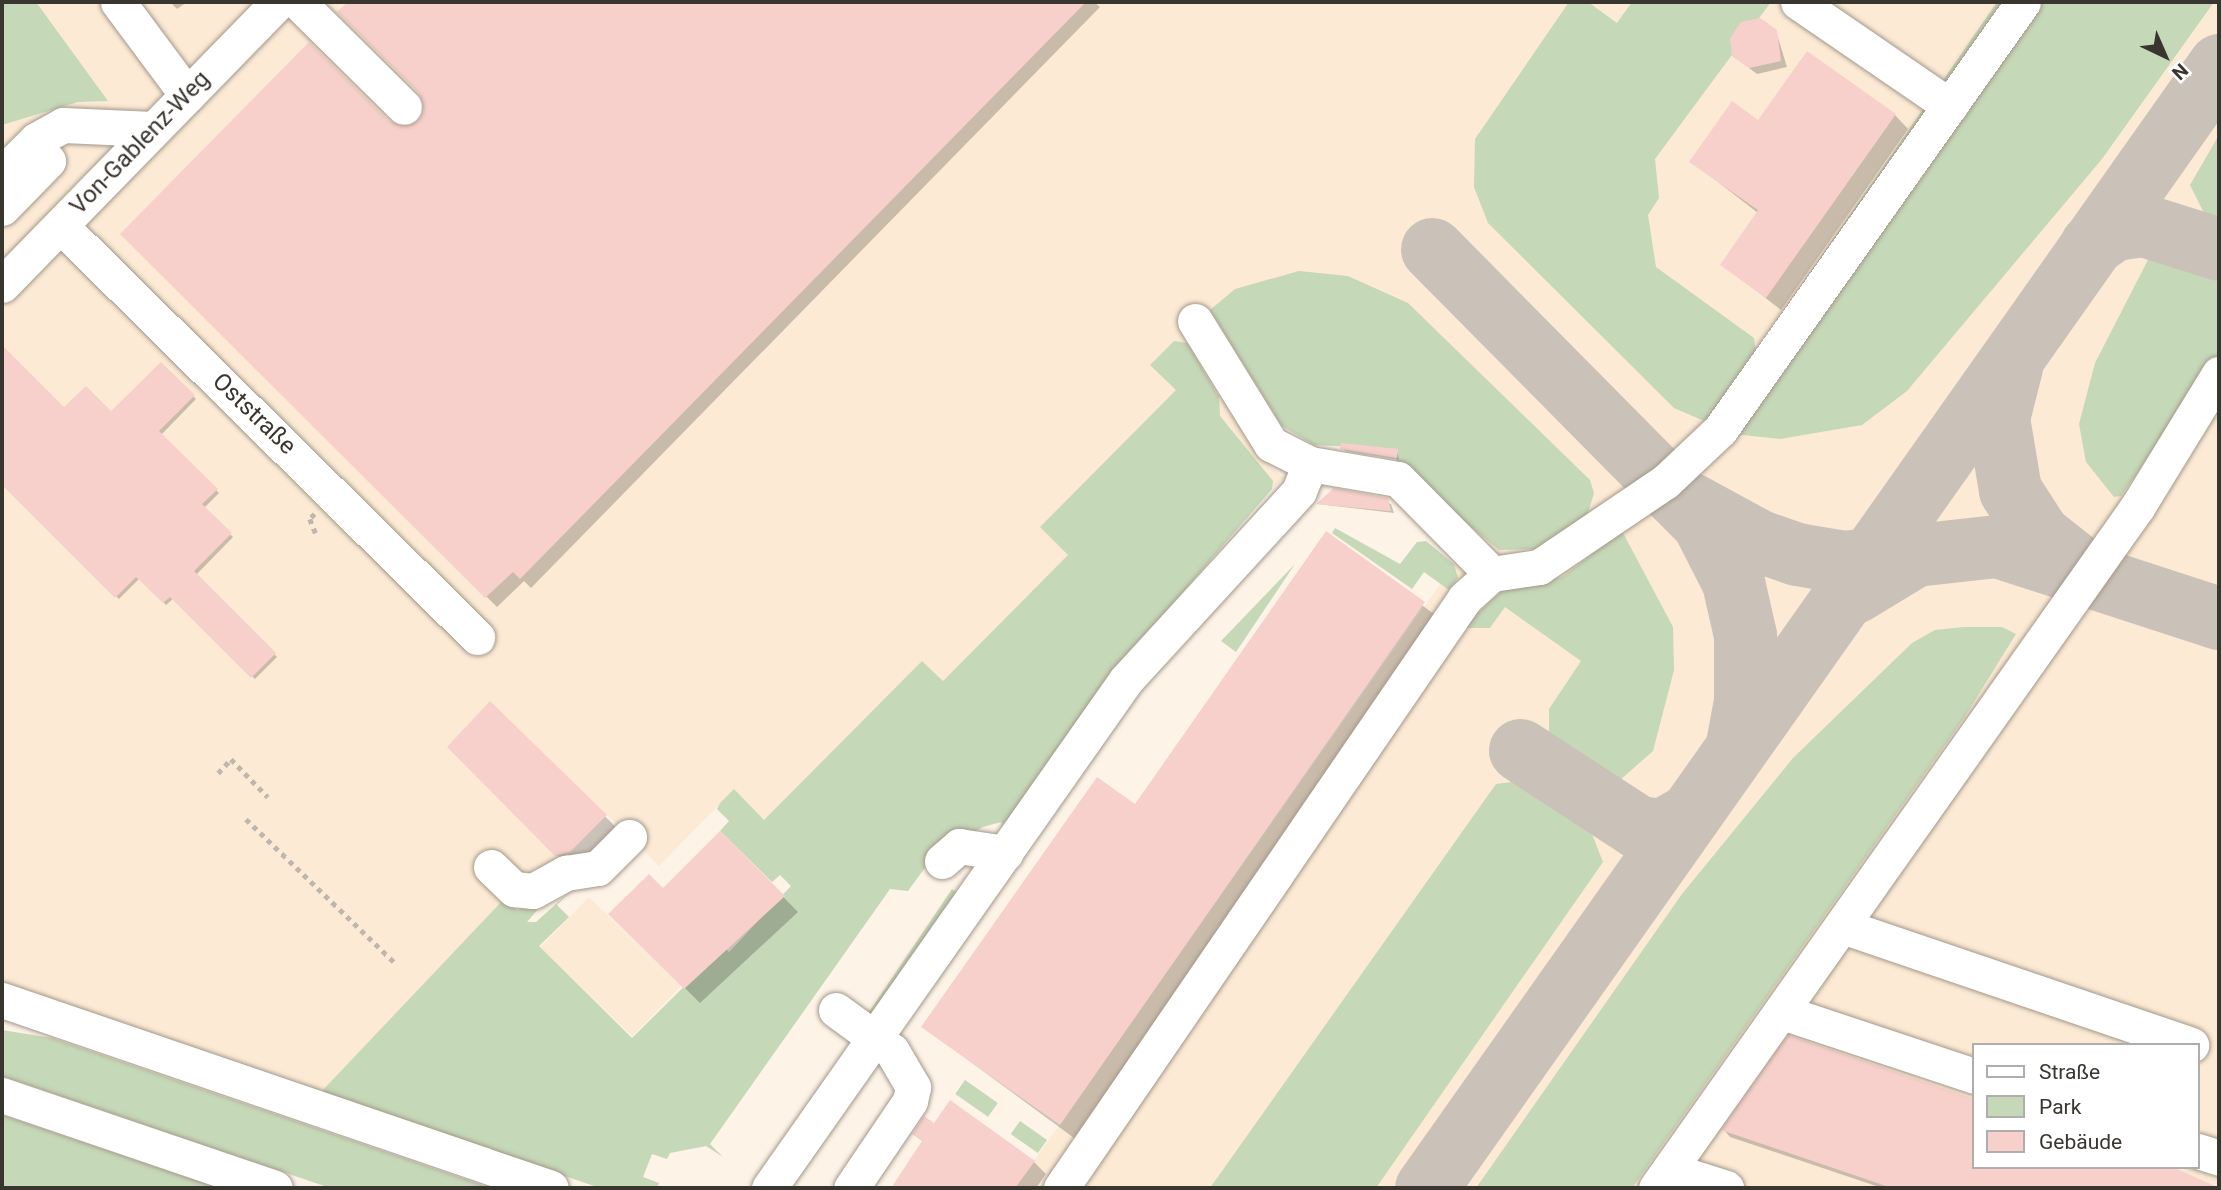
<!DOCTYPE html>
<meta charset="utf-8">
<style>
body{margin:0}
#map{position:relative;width:2221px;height:1190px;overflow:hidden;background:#fdf3e7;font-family:Roboto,sans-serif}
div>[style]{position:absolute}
.built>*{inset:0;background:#fcead5;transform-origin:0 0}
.green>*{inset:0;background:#c5d8b8;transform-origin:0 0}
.shadow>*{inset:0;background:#0003}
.taxiway>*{height:63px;margin:-31.5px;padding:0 31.5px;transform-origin:31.5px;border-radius:31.5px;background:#cac2b8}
.building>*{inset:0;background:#f7d0cc}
.path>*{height:4.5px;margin-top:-2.25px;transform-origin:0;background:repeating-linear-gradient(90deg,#bfb7ad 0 5px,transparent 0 10px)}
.roads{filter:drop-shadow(0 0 2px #a39889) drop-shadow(0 0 2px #a39889)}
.minor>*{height:35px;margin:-17.5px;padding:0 17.5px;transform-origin:17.5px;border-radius:17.5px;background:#fff}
span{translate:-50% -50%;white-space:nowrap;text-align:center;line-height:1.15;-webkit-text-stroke:7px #fff;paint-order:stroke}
.street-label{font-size:24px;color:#39352f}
.frame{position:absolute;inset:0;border:4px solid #39352f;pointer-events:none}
.legend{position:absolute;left:1972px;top:1043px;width:228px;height:126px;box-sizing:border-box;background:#fff;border:2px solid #b0aeac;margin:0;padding:9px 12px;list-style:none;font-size:21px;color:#39352f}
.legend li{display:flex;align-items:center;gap:14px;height:35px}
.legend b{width:35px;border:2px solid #b0aeac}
.north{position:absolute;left:2130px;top:21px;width:70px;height:70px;-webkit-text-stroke:5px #fff;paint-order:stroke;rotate:136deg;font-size:19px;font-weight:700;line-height:28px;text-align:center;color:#39352f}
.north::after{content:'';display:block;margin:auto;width:24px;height:32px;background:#39352f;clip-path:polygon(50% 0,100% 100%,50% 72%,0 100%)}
</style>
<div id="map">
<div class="built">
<div style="clip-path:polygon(evenodd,2px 2px,2219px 2px,2219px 1188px,1015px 1188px,1474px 536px,1396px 465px,1398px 449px,1314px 445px,1270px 414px,1260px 456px,1283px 478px,1249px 512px,802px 887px,720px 804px,659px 866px,607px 815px,544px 875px,535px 867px,320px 1093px,2px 984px,2px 2px,1974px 1045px,2198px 1045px,2198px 1167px,1974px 1167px,1974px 1045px)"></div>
<div style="left:589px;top:897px;width:128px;height:70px;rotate:44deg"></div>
</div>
<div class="green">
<div style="clip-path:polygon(2px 2px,36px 2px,108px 101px,78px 102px,2px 125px)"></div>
<div style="clip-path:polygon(1569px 2px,1588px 2px,1617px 23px,1632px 2px,1771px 2px,1655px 159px,1659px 198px,1648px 215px,1656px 267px,1754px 338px,1756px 351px,1997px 2px,2214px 2px,2102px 159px,1907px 391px,1862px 425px,1780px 439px,1734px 434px,1674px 408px,1488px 223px,1474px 187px,1475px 139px)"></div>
<div style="clip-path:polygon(2219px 135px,2219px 220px,2204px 213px,2190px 185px)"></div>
<div style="clip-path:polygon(2150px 256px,2219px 279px,2219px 355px,2121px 496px,2114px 497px,2086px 462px,2079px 424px,2095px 363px)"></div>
<div style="clip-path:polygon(1299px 271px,1348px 276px,1408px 303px,1590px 480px,1594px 493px,1587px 516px,1538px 549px,1499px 550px,1396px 465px,1398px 449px,1314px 445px,1282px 426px,1210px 310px,1235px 289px)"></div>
<div style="clip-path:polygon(1174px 341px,1187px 343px,1219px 397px,1220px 416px,1273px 481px,1272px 489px,1117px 668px,1004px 828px,1001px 822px,983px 827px,935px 854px,908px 891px,890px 889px,710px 1144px,723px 1157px,706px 1146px,670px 1153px,667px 1159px,652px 1154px,643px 1177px,659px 1183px,657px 1188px,600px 1188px,320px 1093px,505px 898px,517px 910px,547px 899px,527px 922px,536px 922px,576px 886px,557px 905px,569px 917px,539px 946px,632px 1038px,724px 947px,729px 952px,791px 886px,780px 875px,772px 882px,720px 831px,729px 821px,717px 809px,720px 803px,734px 789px,764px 820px,922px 661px,943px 681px,1068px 555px,1040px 527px,1176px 390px,1150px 365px)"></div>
<div style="clip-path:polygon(1335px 528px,1400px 564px,1417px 542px,1426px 541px,1454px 564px,1458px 578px,1449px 590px,1424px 572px,1412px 589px,1332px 533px)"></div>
<div style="clip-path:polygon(1622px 531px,1673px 627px,1674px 670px,1653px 751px,1619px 781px,1549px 738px,1549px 709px,1581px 661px,1505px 607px,1490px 628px,1463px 628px,1500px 592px,1562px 577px)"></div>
<div style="clip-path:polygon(1295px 564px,1236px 652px,1221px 641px)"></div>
<div style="clip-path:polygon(1964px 627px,2002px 627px,2016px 634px,1964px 718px,1632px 1188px,1476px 1188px,1682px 894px,1793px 758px,1912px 643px,1935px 630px)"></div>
<div style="clip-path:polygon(1512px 782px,1590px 829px,1603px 862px,1376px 1188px,1210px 1188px,1496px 784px)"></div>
<div style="left:952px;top:889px;width:7px;height:159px;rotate:34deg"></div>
<div style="clip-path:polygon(2px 1030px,52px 1038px,491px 1188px,330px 1188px,2px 1076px)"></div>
<div style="left:965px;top:1080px;width:40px;height:17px;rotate:35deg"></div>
<div style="clip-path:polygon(2px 1115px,219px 1188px,2px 1188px)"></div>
<div style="left:1020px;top:1121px;width:33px;height:16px;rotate:35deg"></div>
</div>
<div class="shadow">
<div style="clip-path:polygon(170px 2px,187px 2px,177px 9px)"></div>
<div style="clip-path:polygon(350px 2px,1094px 2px,1100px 7px,531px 588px,524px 581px,497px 607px,122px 234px,390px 123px,419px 123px,425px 112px,420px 92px,340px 12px)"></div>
<div style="clip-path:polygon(1776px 31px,1787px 67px,1757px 74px,1741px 62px)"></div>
<div style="clip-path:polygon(1895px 115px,1908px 129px,1781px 310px,1722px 264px,1758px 213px,1692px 162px,1759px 122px)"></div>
<div style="clip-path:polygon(8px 354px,64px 409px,111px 414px,161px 365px,196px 399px,161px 435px,219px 493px,204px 508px,233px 537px,196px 575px,277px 657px,255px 679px,174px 598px,166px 605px,140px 578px,119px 599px,2px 482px,2px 361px)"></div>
<div style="clip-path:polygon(1342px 448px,1397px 450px,1399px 460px,1345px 451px)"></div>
<div style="clip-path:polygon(1334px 490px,1391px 504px,1394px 513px,1318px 504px)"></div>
<div style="clip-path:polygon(1326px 534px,1438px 617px,1074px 1138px,923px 1027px,1136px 807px)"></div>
<div style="clip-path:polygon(490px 704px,618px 829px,583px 864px,570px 868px,449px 747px)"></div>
<div style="clip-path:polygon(720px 833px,798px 912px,700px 1003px,610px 914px,663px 890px)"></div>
<div style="clip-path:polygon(1789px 1037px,1974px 1101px,1974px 1167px,2166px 1167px,2219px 1188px,1882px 1188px,1730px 1137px,1724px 1130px)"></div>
<div style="clip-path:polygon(935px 1125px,1034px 1162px,1046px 1174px,1036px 1188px,893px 1188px,923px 1142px,914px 1134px)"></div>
</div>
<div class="taxiway">
<div style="left:2091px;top:245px;width:28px;rotate:-35deg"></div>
<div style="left:2114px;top:229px;width:29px;rotate:-8deg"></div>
<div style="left:2143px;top:225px;width:80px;rotate:17.5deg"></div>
<div style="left:1432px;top:249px;width:385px;rotate:45.3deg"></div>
<div style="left:1703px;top:523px;width:66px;rotate:63deg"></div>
<div style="left:1733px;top:582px;width:54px;rotate:77.2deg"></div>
<div style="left:1745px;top:635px;width:66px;rotate:90deg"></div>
<div style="left:1745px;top:701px;width:44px;rotate:100.5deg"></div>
<div style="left:2011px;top:367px;width:53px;rotate:104.3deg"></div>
<div style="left:1998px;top:418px;width:73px;rotate:80.5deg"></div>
<div style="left:2010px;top:490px;width:54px;rotate:57.2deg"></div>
<div style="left:2039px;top:535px;width:48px;rotate:38.3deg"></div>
<div style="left:1689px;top:503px;width:80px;rotate:28.5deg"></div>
<div style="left:1759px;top:541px;width:40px;rotate:18.9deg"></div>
<div style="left:1797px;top:554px;width:48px;rotate:9.7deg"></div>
<div style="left:1844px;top:562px;width:57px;rotate:-7deg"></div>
<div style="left:1854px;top:592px;width:71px;rotate:-31.2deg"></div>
<div style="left:1915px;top:555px;width:82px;rotate:-6.3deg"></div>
<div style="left:1997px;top:546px;width:233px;rotate:18deg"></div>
<div style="left:1520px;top:750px;width:141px;rotate:33.1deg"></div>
<div style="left:1638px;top:827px;width:24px;rotate:7deg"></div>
<div style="left:1662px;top:830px;width:32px;rotate:-30deg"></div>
<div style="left:1426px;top:1188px;width:1375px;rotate:-54.77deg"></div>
</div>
<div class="building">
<div style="clip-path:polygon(348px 2px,1086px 2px,520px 579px,513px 572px,485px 598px,120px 234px,309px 42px,390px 122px,418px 122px,424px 111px,419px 93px,337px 12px)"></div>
<div style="clip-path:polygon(1760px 18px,1777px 30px,1781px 61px,1749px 68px,1732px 56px,1730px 38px,1741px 22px)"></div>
<div style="clip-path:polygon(1807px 51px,1896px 114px,1766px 298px,1720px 265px,1758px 210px,1689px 162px,1732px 101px,1758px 120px)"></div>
<div style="clip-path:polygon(2px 345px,64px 407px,86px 386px,111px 411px,161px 362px,195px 395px,159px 431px,218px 489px,202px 504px,232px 533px,194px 571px,276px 653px,251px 678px,170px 597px,163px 603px,136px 577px,115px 598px,2px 485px)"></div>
<div style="clip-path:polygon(1341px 443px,1398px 449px,1397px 458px,1340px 449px)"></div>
<div style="clip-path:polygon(1334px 488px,1388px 498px,1391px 511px,1316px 504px)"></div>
<div style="clip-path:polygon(1326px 531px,1425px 602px,1060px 1125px,921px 1027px,1097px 777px,1135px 804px)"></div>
<div style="clip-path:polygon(490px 701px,607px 815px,570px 852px,555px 856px,447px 747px)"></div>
<div style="clip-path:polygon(720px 831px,785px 896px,684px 989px,608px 914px,649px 874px,663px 888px)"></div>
<div style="clip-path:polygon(1788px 1035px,1974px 1099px,1974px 1167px,2173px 1167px,2219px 1188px,1892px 1188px,1721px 1130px)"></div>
<div style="clip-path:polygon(950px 1100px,1035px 1161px,1015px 1188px,891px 1188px,922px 1141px,912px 1134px,924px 1116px,934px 1123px)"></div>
</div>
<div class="path">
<div style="left:315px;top:514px;width:7px;rotate:135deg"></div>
<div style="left:310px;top:519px;width:18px;rotate:68deg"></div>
<div style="left:218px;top:773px;width:19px;rotate:-47deg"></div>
<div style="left:231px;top:759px;width:53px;rotate:45.8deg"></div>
<div style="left:246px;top:819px;width:210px;rotate:44deg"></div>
</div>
<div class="roads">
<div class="minor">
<div style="left:118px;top:2px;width:116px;rotate:53.4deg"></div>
<div style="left:298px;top:2px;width:149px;rotate:44.7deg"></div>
<div style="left:1798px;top:2px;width:184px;rotate:34.4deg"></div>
<div style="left:2px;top:174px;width:48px;rotate:-45deg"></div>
<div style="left:36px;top:140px;width:31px;rotate:-29deg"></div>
<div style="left:63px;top:125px;width:90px;rotate:2.5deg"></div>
<div style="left:2px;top:208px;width:66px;rotate:-45.6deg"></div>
<div style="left:61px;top:226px;width:585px;rotate:44.65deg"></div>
<div style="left:2px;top:285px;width:395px;rotate:-45.7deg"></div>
<div style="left:1195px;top:321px;width:145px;rotate:58.3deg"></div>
<div style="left:1271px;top:444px;width:44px;rotate:27.1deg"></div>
<div style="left:1310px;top:464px;width:89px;rotate:9.7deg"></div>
<div style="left:1398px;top:479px;width:134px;rotate:45.3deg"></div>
<div style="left:1492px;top:574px;width:48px;rotate:-8.5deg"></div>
<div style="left:1539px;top:567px;width:153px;rotate:-34.1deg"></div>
<div style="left:1666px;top:481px;width:74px;rotate:-43.4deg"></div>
<div style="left:1720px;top:430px;width:524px;rotate:-54.7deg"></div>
<div style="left:942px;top:861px;width:23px;rotate:-41deg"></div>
<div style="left:959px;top:846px;width:47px;rotate:8.7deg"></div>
<div style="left:491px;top:867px;width:32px;rotate:44deg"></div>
<div style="left:514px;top:889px;width:19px;rotate:6deg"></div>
<div style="left:533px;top:891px;width:38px;rotate:-29deg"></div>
<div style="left:566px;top:873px;width:32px;rotate:-9deg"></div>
<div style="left:598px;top:868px;width:44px;rotate:-45deg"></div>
<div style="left:1842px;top:926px;width:369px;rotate:18.8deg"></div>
<div style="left:2px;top:1000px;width:580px;rotate:18.9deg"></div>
<div style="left:836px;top:1010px;width:69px;rotate:36.2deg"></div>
<div style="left:892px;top:1051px;width:42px;rotate:59.7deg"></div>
<div style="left:913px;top:1087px;width:14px;rotate:102deg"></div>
<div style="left:910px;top:1101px;width:105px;rotate:124.1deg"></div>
<div style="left:1782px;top:1012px;width:202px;rotate:18.4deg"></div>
<div style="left:2px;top:1095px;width:288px;rotate:18.8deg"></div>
<div style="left:2198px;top:1151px;width:22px;rotate:18deg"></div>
<div style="left:1669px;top:1170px;width:60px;rotate:17.5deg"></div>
<div style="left:769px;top:1188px;width:621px;rotate:-54.9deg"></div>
<div style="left:1126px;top:680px;width:256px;rotate:-47.5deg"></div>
<div style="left:1299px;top:491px;width:29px;rotate:-68deg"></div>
<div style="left:1061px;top:1188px;width:715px;rotate:-55.6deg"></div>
<div style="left:1465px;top:598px;width:36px;rotate:-42deg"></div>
<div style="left:1656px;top:1188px;width:835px;rotate:-54.75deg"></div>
<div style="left:2138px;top:506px;width:155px;rotate:-58.5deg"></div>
</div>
</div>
<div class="street-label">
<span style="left:140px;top:143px;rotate:-46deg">Von-Gablenz-Weg</span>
<span style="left:254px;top:414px;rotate:44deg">Oststraße</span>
</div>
<div class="frame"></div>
<ul class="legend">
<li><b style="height:9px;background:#fff"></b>Straße</li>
<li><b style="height:19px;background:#c5d8b8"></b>Park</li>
<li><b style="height:19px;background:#f7d0cc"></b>Gebäude</li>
</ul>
<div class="north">N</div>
</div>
